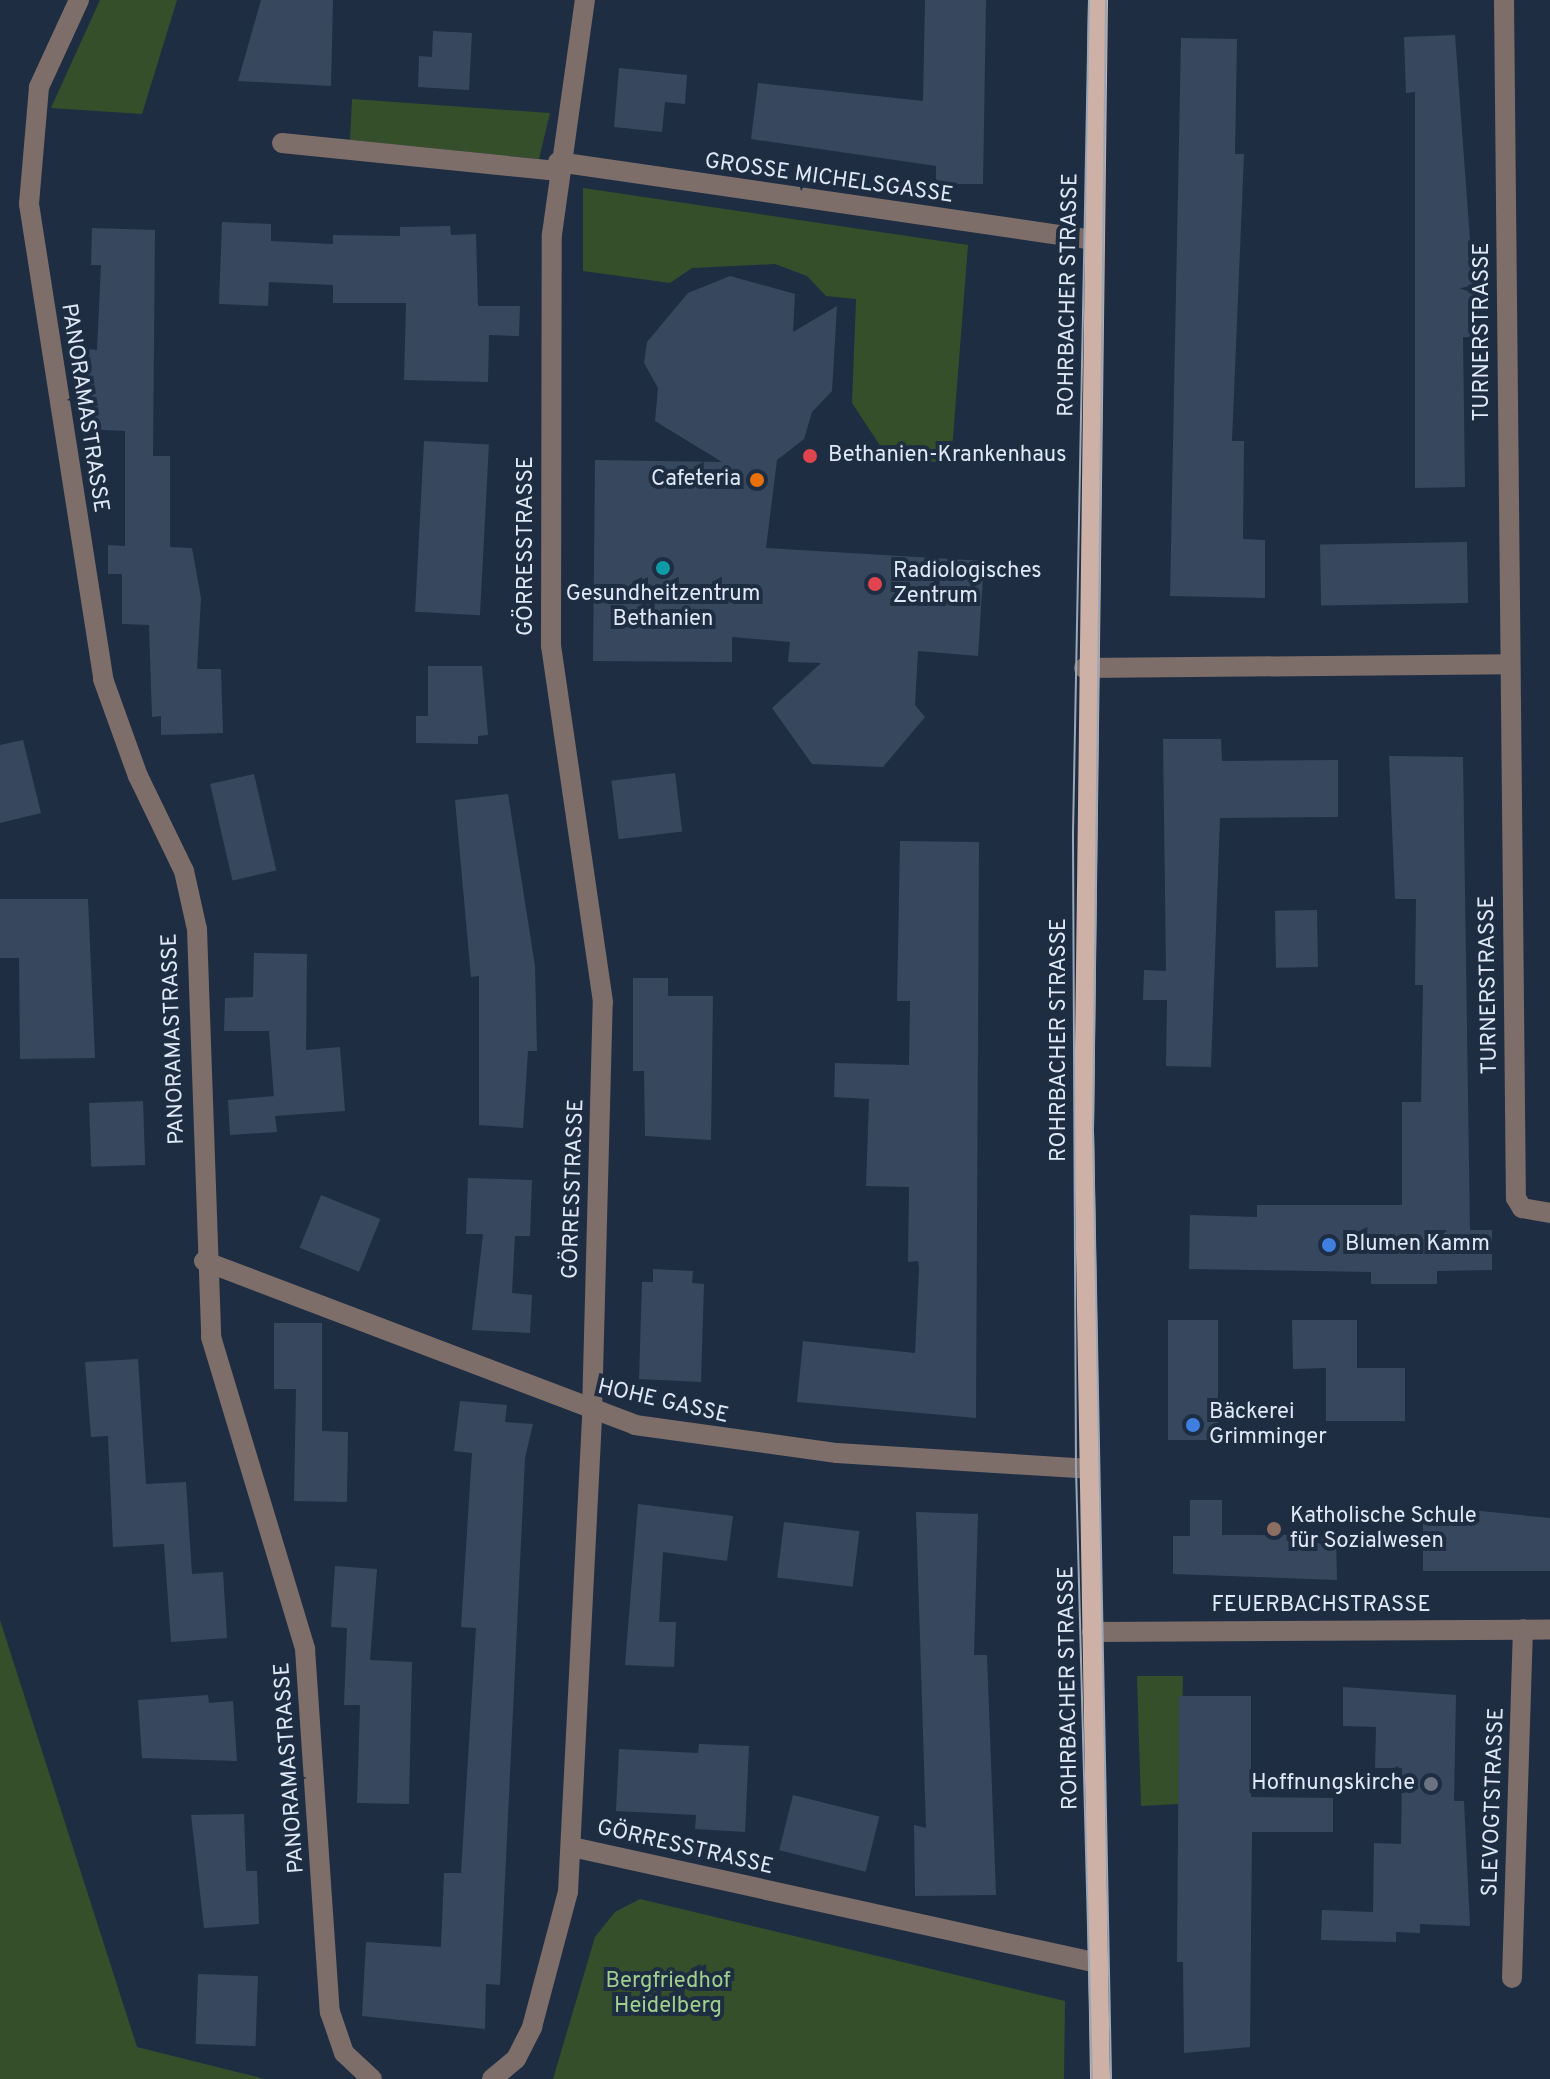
<!DOCTYPE html>
<meta charset="utf-8">
<style>
body{margin:0}
#map{position:relative;width:1550px;height:2079px;overflow:hidden;background:#1e2d42;font-family:Overpass,sans-serif}
div>[style]{position:absolute}
.green>*{inset:0;background:#354f2b}
.building>*{inset:0;background:#37485e;transform-origin:0 0}
.minor>*{height:20px;margin:-10px;padding:0 10px;transform-origin:10px;border-radius:10px;background:#7d6e6a}
.major>*{height:20px;margin:-10px;padding:0 10px;transform-origin:10px;border-radius:10px;background:#cdb0a6}
.tram>*{height:2px;margin:-1px;padding:0 1px;transform-origin:1px;border-radius:1px;background:#9ba6b7}
.dots>*{width:22px;height:22px;translate:-50% -50%;box-sizing:border-box;border:4px solid #1e2d42;border-radius:50%}
span{translate:-50% -50%;white-space:nowrap;text-align:center;line-height:1.15;-webkit-text-stroke:8px #1e2d42;paint-order:stroke}
.street-label{font-size:22px;color:#dee8f6}
.poi-label{font-size:22px;color:#dee8f6}
.left{translate:0 -50%;text-align:left}
.right{translate:-100% -50%;text-align:right}
.park-label{font-size:22px;color:#a0d08e}
</style>
<div id="map">
<div class="green">
<div style="clip-path:polygon(100px 0,177px 0,142px 114px,51px 108px)"></div>
<div style="clip-path:polygon(352px 99px,550px 113px,539px 159px,350px 140px)"></div>
<div style="clip-path:polygon(583px 188px,968px 245px,951px 463px,889px 459px,852px 403px,856px 299px,826px 296px,807px 276px,775px 264px,692px 268px,670px 283px,583px 271px)"></div>
<div style="clip-path:polygon(0 1620px,137px 2047px,265px 2079px,0 2079px)"></div>
<div style="clip-path:polygon(1137px 1676px,1183px 1676px,1180px 1804px,1141px 1806px)"></div>
<div style="clip-path:polygon(640px 1899px,1065px 2001px,1064px 2079px,553px 2079px,595px 1937px,615px 1912px)"></div>
</div>
<div class="building">
<div style="clip-path:polygon(261px 0,333px 0,331px 86px,238px 81px)"></div>
<div style="clip-path:polygon(925px 0,986px 0,983px 184px,936px 184px,936px 166px,751px 139px,758px 83px,923px 101px)"></div>
<div style="clip-path:polygon(433px 31px,472px 33px,469px 90px,418px 87px,419px 56px,432px 57px)"></div>
<div style="clip-path:polygon(1455px 35px,1473px 281px,1474px 337px,1463px 337px,1465px 487px,1415px 488px,1415px 92px,1406px 93px,1404px 37px)"></div>
<div style="clip-path:polygon(1181px 38px,1237px 39px,1235px 154px,1244px 154px,1232px 441px,1244px 441px,1243px 539px,1265px 540px,1265px 598px,1170px 596px)"></div>
<div style="clip-path:polygon(619px 68px,687px 75px,685px 104px,665px 102px,662px 132px,614px 127px)"></div>
<div style="clip-path:polygon(222px 222px,271px 224px,271px 241px,333px 244px,333px 235px,400px 236px,400px 227px,450px 226px,451px 235px,476px 234px,478px 306px,520px 306px,519px 336px,489px 335px,488px 382px,404px 380px,406px 303px,333px 303px,333px 285px,269px 282px,268px 306px,219px 304px)"></div>
<div style="clip-path:polygon(92px 228px,155px 230px,153px 456px,170px 456px,170px 547px,192px 548px,201px 598px,197px 669px,221px 669px,223px 733px,161px 735px,161px 716px,152px 717px,149px 625px,122px 624px,122px 574px,108px 574px,108px 545px,125px 546px,125px 431px,83px 429px,88px 349px,97px 350px,101px 265px,91px 265px)"></div>
<div style="clip-path:polygon(730px 276px,795px 294px,793px 332px,837px 306px,832px 391px,812px 412px,804px 439px,777px 460px,766px 548px,984px 561px,978px 656px,918px 651px,915px 705px,925px 717px,883px 767px,812px 764px,772px 708px,821px 663px,788px 662px,790px 642px,732px 637px,732px 662px,593px 661px,595px 460px,722px 462px,655px 421px,658px 388px,644px 363px,647px 342px,688px 293px)"></div>
<div style="left:424px;top:441px;width:65px;height:171px;rotate:3deg"></div>
<div style="left:1467px;top:542px;width:61px;height:147px;rotate:89deg"></div>
<div style="clip-path:polygon(428px 666px,482px 666px,488px 735px,478px 736px,478px 744px,416px 743px,416px 716px,428px 716px)"></div>
<div style="clip-path:polygon(1163px 739px,1221px 739px,1222px 761px,1338px 760px,1338px 817px,1220px 818px,1211px 1067px,1166px 1066px,1167px 1000px,1143px 1000px,1144px 970px,1166px 971px)"></div>
<div style="clip-path:polygon(23px 740px,41px 813px,0 823px,0 745px)"></div>
<div style="clip-path:polygon(1389px 756px,1463px 757px,1470px 1230px,1492px 1230px,1492px 1270px,1437px 1271px,1437px 1284px,1371px 1284px,1371px 1272px,1189px 1269px,1190px 1215px,1257px 1217px,1257px 1205px,1402px 1205px,1402px 1102px,1421px 1102px,1423px 985px,1415px 985px,1416px 899px,1395px 899px)"></div>
<div style="left:675px;top:773px;width:59px;height:64px;rotate:83deg"></div>
<div style="left:254px;top:774px;width:99px;height:45px;rotate:77deg"></div>
<div style="clip-path:polygon(508px 794px,535px 966px,537px 1051px,528px 1051px,523px 1128px,479px 1125px,479px 976px,471px 977px,455px 800px)"></div>
<div style="clip-path:polygon(900px 841px,979px 842px,976px 1418px,797px 1402px,803px 1341px,915px 1353px,919px 1269px,918px 1261px,908px 1262px,909px 1187px,866px 1186px,869px 1099px,834px 1097px,835px 1063px,909px 1065px,910px 1001px,897px 1001px)"></div>
<div style="clip-path:polygon(0 899px,88px 899px,95px 1058px,20px 1059px,19px 958px,0 958px)"></div>
<div style="left:1317px;top:910px;width:57px;height:42px;rotate:89deg"></div>
<div style="clip-path:polygon(254px 953px,307px 954px,306px 1050px,340px 1047px,345px 1111px,275px 1116px,277px 1132px,230px 1135px,228px 1100px,274px 1096px,275px 1111px,269px 1031px,224px 1031px,225px 998px,253px 997px)"></div>
<div style="clip-path:polygon(633px 978px,668px 978px,668px 996px,713px 996px,711px 1140px,645px 1136px,644px 1071px,633px 1071px)"></div>
<div style="left:143px;top:1101px;width:64px;height:54px;rotate:88deg"></div>
<div style="clip-path:polygon(468px 1178px,532px 1180px,530px 1236px,515px 1236px,512px 1293px,532px 1295px,530px 1333px,472px 1330px,483px 1234px,466px 1234px)"></div>
<div style="left:321px;top:1195px;width:64px;height:57px;rotate:22deg"></div>
<div style="clip-path:polygon(653px 1269px,693px 1271px,692px 1283px,704px 1284px,701px 1382px,639px 1379px,642px 1282px,653px 1282px)"></div>
<div style="left:1168px;top:1320px;width:50px;height:120px"></div>
<div style="clip-path:polygon(1292px 1320px,1357px 1320px,1357px 1368px,1405px 1368px,1405px 1421px,1326px 1421px,1326px 1368px,1293px 1369px)"></div>
<div style="clip-path:polygon(274px 1323px,322px 1323px,322px 1431px,348px 1432px,347px 1502px,294px 1501px,296px 1389px,274px 1389px)"></div>
<div style="clip-path:polygon(138px 1359px,146px 1484px,186px 1482px,192px 1574px,223px 1572px,227px 1638px,171px 1642px,164px 1544px,113px 1547px,108px 1436px,91px 1437px,85px 1362px)"></div>
<div style="clip-path:polygon(460px 1401px,507px 1405px,505px 1422px,533px 1424px,525px 1458px,500px 1985px,486px 1984px,485px 2029px,362px 2016px,366px 1942px,441px 1947px,444px 1873px,461px 1873px,476px 1628px,461px 1627px,472px 1453px,454px 1451px)"></div>
<div style="clip-path:polygon(1190px 1500px,1222px 1500px,1222px 1535px,1336px 1535px,1337px 1580px,1173px 1574px,1173px 1536px,1190px 1536px)"></div>
<div style="clip-path:polygon(638px 1504px,733px 1516px,727px 1561px,663px 1552px,659px 1622px,676px 1622px,674px 1667px,625px 1665px)"></div>
<div style="clip-path:polygon(1440px 1507px,1550px 1518px,1550px 1571px,1423px 1571px,1423px 1516px,1441px 1516px)"></div>
<div style="clip-path:polygon(916px 1512px,978px 1514px,974px 1655px,987px 1655px,996px 1895px,915px 1896px,914px 1825px,926px 1828px)"></div>
<div style="left:784px;top:1522px;width:76px;height:56px;rotate:7deg"></div>
<div style="clip-path:polygon(335px 1566px,377px 1569px,370px 1660px,412px 1662px,409px 1804px,357px 1803px,360px 1705px,344px 1705px,347px 1628px,331px 1627px)"></div>
<div style="clip-path:polygon(1343px 1687px,1456px 1695px,1454px 1801px,1464px 1801px,1470px 1926px,1420px 1924px,1420px 1933px,1396px 1932px,1396px 1942px,1321px 1940px,1322px 1910px,1373px 1912px,1374px 1843px,1401px 1844px,1402px 1768px,1375px 1768px,1376px 1727px,1343px 1726px)"></div>
<div style="clip-path:polygon(208px 1695px,209px 1703px,233px 1701px,237px 1761px,142px 1758px,138px 1700px)"></div>
<div style="clip-path:polygon(1179px 1696px,1251px 1696px,1251px 1797px,1333px 1798px,1333px 1832px,1252px 1832px,1250px 2047px,1184px 2053px,1183px 1962px,1177px 1962px)"></div>
<div style="clip-path:polygon(699px 1744px,749px 1746px,745px 1832px,695px 1829px,696px 1815px,616px 1811px,619px 1749px,698px 1753px)"></div>
<div style="left:793px;top:1795px;width:89px;height:57px;rotate:14deg"></div>
<div style="clip-path:polygon(244px 1814px,246px 1871px,257px 1871px,259px 1924px,204px 1928px,191px 1815px)"></div>
<div style="left:198px;top:1974px;width:60px;height:70px;rotate:2deg"></div>
</div>
<div class="minor">
<div style="left:79px;top:0;width:96px;rotate:114.7deg"></div>
<div style="left:39px;top:87px;width:117px;rotate:94.9deg"></div>
<div style="left:29px;top:204px;width:481px;rotate:81.1deg"></div>
<div style="left:103px;top:679px;width:103px;rotate:70.2deg"></div>
<div style="left:138px;top:776px;width:106px;rotate:64.2deg"></div>
<div style="left:184px;top:871px;width:59px;rotate:77.4deg"></div>
<div style="left:197px;top:929px;width:408px;rotate:88deg"></div>
<div style="left:211px;top:1337px;width:326px;rotate:73.2deg"></div>
<div style="left:305px;top:1649px;width:364px;rotate:86.1deg"></div>
<div style="left:330px;top:2012px;width:43px;rotate:71.1deg"></div>
<div style="left:344px;top:2053px;width:38px;rotate:43deg"></div>
<div style="left:1504px;top:0;width:1198px;rotate:89.43deg"></div>
<div style="left:1516px;top:1198px;width:12px;rotate:59deg"></div>
<div style="left:1522px;top:1208px;width:28px;rotate:10deg"></div>
<div style="left:282px;top:143px;width:276px;rotate:5.8deg"></div>
<div style="left:558px;top:162px;width:542px;rotate:8.28deg"></div>
<div style="left:1084px;top:668px;width:426px;rotate:-0.5deg"></div>
<div style="left:204px;top:1261px;width:461px;rotate:20.8deg"></div>
<div style="left:635px;top:1425px;width:204px;rotate:7.9deg"></div>
<div style="left:837px;top:1453px;width:253px;rotate:3.6deg"></div>
<div style="left:1092px;top:1632px;width:458px;rotate:-0.3deg"></div>
<div style="left:572px;top:1847px;width:539px;rotate:12.44deg"></div>
<div style="left:1512px;top:1978px;width:349px;rotate:-88.2deg"></div>
<div style="left:492px;top:2079px;width:31px;rotate:-40deg"></div>
<div style="left:516px;top:2059px;width:36px;rotate:-63deg"></div>
<div style="left:532px;top:2027px;width:140px;rotate:-75.1deg"></div>
<div style="left:568px;top:1892px;width:481px;rotate:-87.1deg"></div>
<div style="left:592px;top:1412px;width:410px;rotate:-88.5deg"></div>
<div style="left:603px;top:1002px;width:360px;rotate:-98.3deg"></div>
<div style="left:551px;top:646px;width:412px;rotate:-89.9deg"></div>
<div style="left:552px;top:234px;width:236px;rotate:-82deg"></div>
</div>
<div class="major">
<div style="left:1098px;top:0;width:1131px;rotate:90.71deg"></div>
<div style="left:1084px;top:1131px;width:948px;rotate:89.03deg"></div>
</div>
<div class="tram">
<div style="left:1089px;top:0;width:836px;rotate:91.1deg"></div>
<div style="left:1073px;top:836px;width:633px;rotate:89.73deg"></div>
<div style="left:1076px;top:1469px;width:610px;rotate:88.5deg"></div>
<div style="left:1106px;top:0;width:1130px;rotate:90.66deg"></div>
<div style="left:1093px;top:1130px;width:949px;rotate:88.91deg"></div>
</div>
<div class="dots">
<div style="left:810px;top:456px;background:#e0444e"></div>
<div style="left:757px;top:480px;background:#e8710a"></div>
<div style="left:663px;top:568px;background:#0f9aa8"></div>
<div style="left:875px;top:584px;background:#e0444e"></div>
<div style="left:1329px;top:1245px;background:#3f7fe0"></div>
<div style="left:1193px;top:1425px;background:#3f7fe0"></div>
<div style="left:1274px;top:1529px;background:#8d6e63"></div>
<div style="left:1431px;top:1784px;background:#6b7280"></div>
</div>
<div class="street-label">
<span style="left:829px;top:179px;rotate:8deg">GROSSE MICHELSGASSE</span>
<span style="left:1069px;top:295px;rotate:-89deg">ROHRBACHER STRASSE</span>
<span style="left:1483px;top:332px;rotate:-90deg">TURNERSTRASSE</span>
<span style="left:84px;top:408px;rotate:81deg">PANORAMASTRASSE</span>
<span style="left:527px;top:546px;rotate:-90deg">GÖRRESSTRASSE</span>
<span style="left:1489px;top:985px;rotate:-91deg">TURNERSTRASSE</span>
<span style="left:174px;top:1039px;rotate:-92deg">PANORAMASTRASSE</span>
<span style="left:1060px;top:1040px;rotate:-90deg">ROHRBACHER STRASSE</span>
<span style="left:574px;top:1189px;rotate:-88deg">GÖRRESSTRASSE</span>
<span style="left:663px;top:1402px;rotate:13deg">HOHE GASSE</span>
<span style="left:1321px;top:1606px">FEUERBACHSTRASSE</span>
<span style="left:1069px;top:1688px;rotate:-91deg">ROHRBACHER STRASSE</span>
<span style="left:290px;top:1768px;rotate:-94deg">PANORAMASTRASSE</span>
<span style="left:1494px;top:1802px;rotate:-88deg">SLEVOGTSTRASSE</span>
<span style="left:685px;top:1848px;rotate:13deg">GÖRRESSTRASSE</span>
</div>
<div class="poi-label">
<span class="left" style="left:828px;top:456px">Bethanien-Krankenhaus</span>
<span class="right" style="left:741px;top:480px">Cafeteria</span>
<span class="left" style="left:893px;top:584px">Radiologisches<br>Zentrum</span>
<span style="left:663px;top:607px">Gesundheitzentrum<br>Bethanien</span>
<span class="left" style="left:1345px;top:1245px">Blumen Kamm</span>
<span class="left" style="left:1209px;top:1425px">Bäckerei<br>Grimminger</span>
<span class="left" style="left:1290px;top:1529px">Katholische Schule<br>für Sozialwesen</span>
<span class="right" style="left:1415px;top:1784px">Hoffnungskirche</span>
</div>
<div class="park-label">
<span style="left:668px;top:1994px">Bergfriedhof<br>Heidelberg</span>
</div>
</div>
